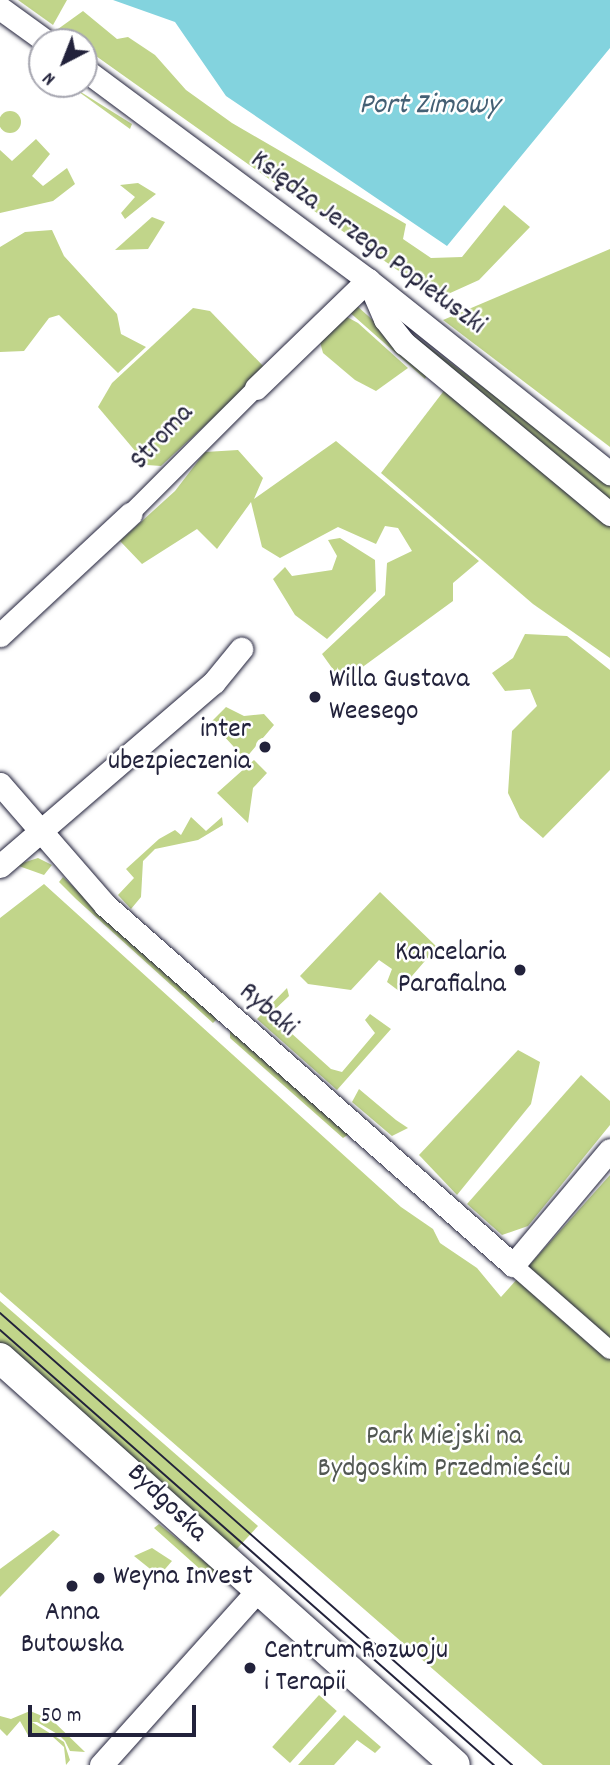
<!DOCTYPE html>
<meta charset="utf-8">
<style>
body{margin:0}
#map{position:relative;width:610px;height:1765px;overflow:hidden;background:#fff;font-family:Dekko,sans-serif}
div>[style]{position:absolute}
.green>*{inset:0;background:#c1d58a;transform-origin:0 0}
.round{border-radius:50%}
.water>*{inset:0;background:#83d3de}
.roads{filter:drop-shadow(0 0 2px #22223b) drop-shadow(0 0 2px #22223b)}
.pedestrian>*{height:18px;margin:-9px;padding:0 9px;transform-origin:9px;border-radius:9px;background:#fff}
.minor>*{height:23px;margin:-11.5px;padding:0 11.5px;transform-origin:11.5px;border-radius:11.5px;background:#fff}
.tertiary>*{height:30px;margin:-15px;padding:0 15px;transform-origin:15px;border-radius:15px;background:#fff}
.tram>*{height:2px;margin:-1px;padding:0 1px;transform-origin:1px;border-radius:1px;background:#22223b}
.dots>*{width:19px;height:19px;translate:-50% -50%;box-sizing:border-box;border:4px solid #fff;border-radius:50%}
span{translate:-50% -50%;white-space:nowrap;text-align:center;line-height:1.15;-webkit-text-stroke:5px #fff;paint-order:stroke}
.street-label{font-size:28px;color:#22223b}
.poi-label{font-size:28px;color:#22223b}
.left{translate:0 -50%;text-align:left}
.right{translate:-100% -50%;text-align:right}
.park-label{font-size:28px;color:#525853}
.water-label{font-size:30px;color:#446074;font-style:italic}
.north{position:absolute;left:28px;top:28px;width:70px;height:70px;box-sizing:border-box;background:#fff;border:2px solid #a7a7b1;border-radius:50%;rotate:222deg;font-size:19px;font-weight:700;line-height:28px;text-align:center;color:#22223b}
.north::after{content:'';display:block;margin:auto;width:24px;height:32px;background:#22223b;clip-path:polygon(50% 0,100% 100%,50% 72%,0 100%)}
.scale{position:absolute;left:28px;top:1705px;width:168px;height:32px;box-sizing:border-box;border:4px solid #22223b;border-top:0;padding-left:9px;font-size:21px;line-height:24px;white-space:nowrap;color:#22223b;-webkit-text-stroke:5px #fff;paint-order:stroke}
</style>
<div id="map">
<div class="green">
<div style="clip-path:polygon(18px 0,67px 0,53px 25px)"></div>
<div style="clip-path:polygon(83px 11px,117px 39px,128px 37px,155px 55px,186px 90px,232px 123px,406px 224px,403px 239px,431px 258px,462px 257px,504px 205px,530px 227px,479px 280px,448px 294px,424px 289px,58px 29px)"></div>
<div style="clip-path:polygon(68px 84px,132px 124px,130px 129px)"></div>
<div class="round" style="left:-1px;top:111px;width:22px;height:22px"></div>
<div style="clip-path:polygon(36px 139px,50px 154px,32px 176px,43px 186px,67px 168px,75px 184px,53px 201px,0 213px,0 150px,12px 161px)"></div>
<div style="clip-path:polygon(138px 183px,156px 194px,125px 219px,121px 213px,135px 197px,120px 185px)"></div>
<div style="clip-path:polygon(152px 217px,165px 222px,148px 249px,115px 250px)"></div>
<div style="clip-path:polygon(52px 230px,64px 256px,117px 314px,121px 334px,146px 347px,118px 373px,59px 315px,49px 318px,24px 351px,0 352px,0 247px,25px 232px)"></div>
<div style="clip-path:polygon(610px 249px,610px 447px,443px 320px)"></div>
<div style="clip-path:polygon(356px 305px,429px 371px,425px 379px,347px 310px)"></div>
<div style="clip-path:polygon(193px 308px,210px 311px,266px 369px,161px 466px,147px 465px,98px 407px,112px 383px)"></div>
<div style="clip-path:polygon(347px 317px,358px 323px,408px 368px,376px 391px,355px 380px,323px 353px,320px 342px)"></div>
<div style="clip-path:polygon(413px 335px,610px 481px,610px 509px,409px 339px)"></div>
<div style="clip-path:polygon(446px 388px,610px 523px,610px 658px,533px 604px,381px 473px)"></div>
<div style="clip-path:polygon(336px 441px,479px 561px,453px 583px,453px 601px,342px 682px,322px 654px,385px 595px,387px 563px,412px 551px,398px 528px,385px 526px,376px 544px,338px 527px,280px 558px,262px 547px,251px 502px,217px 549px,197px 529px,142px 564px,120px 541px,175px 491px,205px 452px,238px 450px,263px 478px,254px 499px)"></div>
<div style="clip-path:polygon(340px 538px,375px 560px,376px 591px,327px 639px,295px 615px,273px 579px,285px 567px,292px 576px,332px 570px,337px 556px,328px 540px)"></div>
<div style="clip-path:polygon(525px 634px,567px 636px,610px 670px,610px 770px,543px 838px,520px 818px,508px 793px,512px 731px,537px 706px,530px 689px,505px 691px,492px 673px,513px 658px)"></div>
<div style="clip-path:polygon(226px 707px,244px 716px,264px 714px,274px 725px,245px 759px,211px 722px)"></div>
<div style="clip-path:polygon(254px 760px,267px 773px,253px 788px,248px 823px,217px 793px)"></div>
<div style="clip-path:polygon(191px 817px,206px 831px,222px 817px,223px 825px,198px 840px,155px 849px,143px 861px,141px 897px,131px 909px,118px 895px,134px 878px,126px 869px,159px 839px,175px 830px,181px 835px)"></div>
<div style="clip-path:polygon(38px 858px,52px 865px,44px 875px,16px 865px)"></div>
<div style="clip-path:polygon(63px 877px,87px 900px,217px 1019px,213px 1023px,76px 899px,59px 882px)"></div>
<div style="clip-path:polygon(44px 884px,401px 1207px,433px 1229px,440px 1243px,477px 1268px,501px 1297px,610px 1175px,610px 1765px,543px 1765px,0 1292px,0 918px)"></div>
<div style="clip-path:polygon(380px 892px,437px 947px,399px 991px,387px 982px,392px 969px,379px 960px,351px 990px,308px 984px,300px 976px)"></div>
<div style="clip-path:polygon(287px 988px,289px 996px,270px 1014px,331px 1069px,342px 1072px,375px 1033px,365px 1020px,370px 1014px,391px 1029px,337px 1090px,257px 1019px)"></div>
<div style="clip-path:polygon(230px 1030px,349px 1134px,343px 1138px,230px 1038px)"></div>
<div style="clip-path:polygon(518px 1050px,540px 1062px,531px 1104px,457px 1195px,419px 1155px)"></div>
<div style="clip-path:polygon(581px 1075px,610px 1101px,610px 1125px,528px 1226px,502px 1235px,467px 1204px)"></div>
<div style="clip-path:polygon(359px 1089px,396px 1120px,408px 1128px,392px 1136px,352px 1102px)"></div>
<div style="clip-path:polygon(0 1301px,258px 1526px,233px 1553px,0 1346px)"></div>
<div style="clip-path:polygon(159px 1524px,186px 1546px,196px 1545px,192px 1552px,217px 1571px,210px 1578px,154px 1528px)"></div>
<div style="clip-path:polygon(53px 1530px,60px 1535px,0 1597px,0 1569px)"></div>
<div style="clip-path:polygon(152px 1548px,172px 1561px,159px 1576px,134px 1556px)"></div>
<div style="left:319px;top:1695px;width:24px;height:70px;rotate:42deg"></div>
<div style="clip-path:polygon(30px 1711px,52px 1720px,85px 1752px,70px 1751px,65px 1741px,59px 1735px,37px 1722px,32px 1722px,64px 1742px,70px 1760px,66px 1765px,64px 1747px,53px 1737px,29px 1737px,20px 1721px,7px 1736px,0 1729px,0 1716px,11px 1719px)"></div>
<div style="clip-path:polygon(344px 1715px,381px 1747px,375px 1753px,357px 1740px,334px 1765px,298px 1765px)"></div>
</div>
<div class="water">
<div style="clip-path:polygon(113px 0,610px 0,610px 48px,447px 246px,226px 96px,175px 22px)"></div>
</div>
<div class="roads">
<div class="pedestrian">
<div style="left:130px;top:514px;width:178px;rotate:-45deg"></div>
<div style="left:513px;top:1265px;width:129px;rotate:41.2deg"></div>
</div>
<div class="minor">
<div style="left:0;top:8px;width:58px;rotate:35.9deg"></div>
<div style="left:84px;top:69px;width:354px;rotate:36.6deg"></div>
<div style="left:368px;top:280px;width:310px;rotate:38.6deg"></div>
<div style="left:256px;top:388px;width:156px;rotate:-44deg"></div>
<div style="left:368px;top:280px;width:43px;rotate:66.4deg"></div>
<div style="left:385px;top:319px;width:31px;rotate:52deg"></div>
<div style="left:404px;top:343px;width:268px;rotate:39.7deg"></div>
<div style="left:0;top:635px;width:178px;rotate:-42.9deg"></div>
<div style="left:0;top:784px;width:160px;rotate:49deg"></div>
<div style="left:105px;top:905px;width:544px;rotate:41.42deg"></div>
<div style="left:513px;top:1265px;width:150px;rotate:-49.9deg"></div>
<div style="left:0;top:866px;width:282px;rotate:-40.7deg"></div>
<div style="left:214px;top:682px;width:43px;rotate:-50.7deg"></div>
<div style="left:101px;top:1765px;width:234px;rotate:-48.1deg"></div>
</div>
<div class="tertiary">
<div style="left:0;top:1358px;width:610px;rotate:41.81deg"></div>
</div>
</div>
<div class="tram">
<div style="left:0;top:1313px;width:683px;rotate:41.44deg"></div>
<div style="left:0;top:1330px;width:658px;rotate:41.37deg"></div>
</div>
<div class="dots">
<div style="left:315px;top:697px;background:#22223b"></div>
<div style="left:265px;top:747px;background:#22223b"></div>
<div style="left:520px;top:970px;background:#22223b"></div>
<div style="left:99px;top:1578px;background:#22223b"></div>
<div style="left:72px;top:1586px;background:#22223b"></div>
<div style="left:250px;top:1668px;background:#22223b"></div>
</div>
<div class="street-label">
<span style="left:367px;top:244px;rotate:37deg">Księdza Jerzego Popiełuszki</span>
<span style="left:163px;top:438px;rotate:-47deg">Stroma</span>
<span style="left:267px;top:1011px;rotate:41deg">Rybaki</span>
<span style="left:166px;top:1504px;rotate:44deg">Bydgoska</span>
</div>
<div class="poi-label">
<span class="left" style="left:329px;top:697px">Willa Gustava<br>Weesego</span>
<span class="right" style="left:251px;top:747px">inter<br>ubezpieczenia</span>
<span class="right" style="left:506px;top:970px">Kancelaria<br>Parafialna</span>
<span class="left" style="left:113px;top:1578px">Weyna Invest</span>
<span style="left:72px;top:1630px">Anna<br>Butowska</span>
<span class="left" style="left:264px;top:1668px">Centrum Rozwoju<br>i Terapii</span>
</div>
<div class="park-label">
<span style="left:444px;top:1454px">Park Miejski na<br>Bydgoskim Przedmieściu</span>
</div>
<div class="water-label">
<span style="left:429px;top:107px">Port Zimowy</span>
</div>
<div class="north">N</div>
<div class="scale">50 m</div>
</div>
